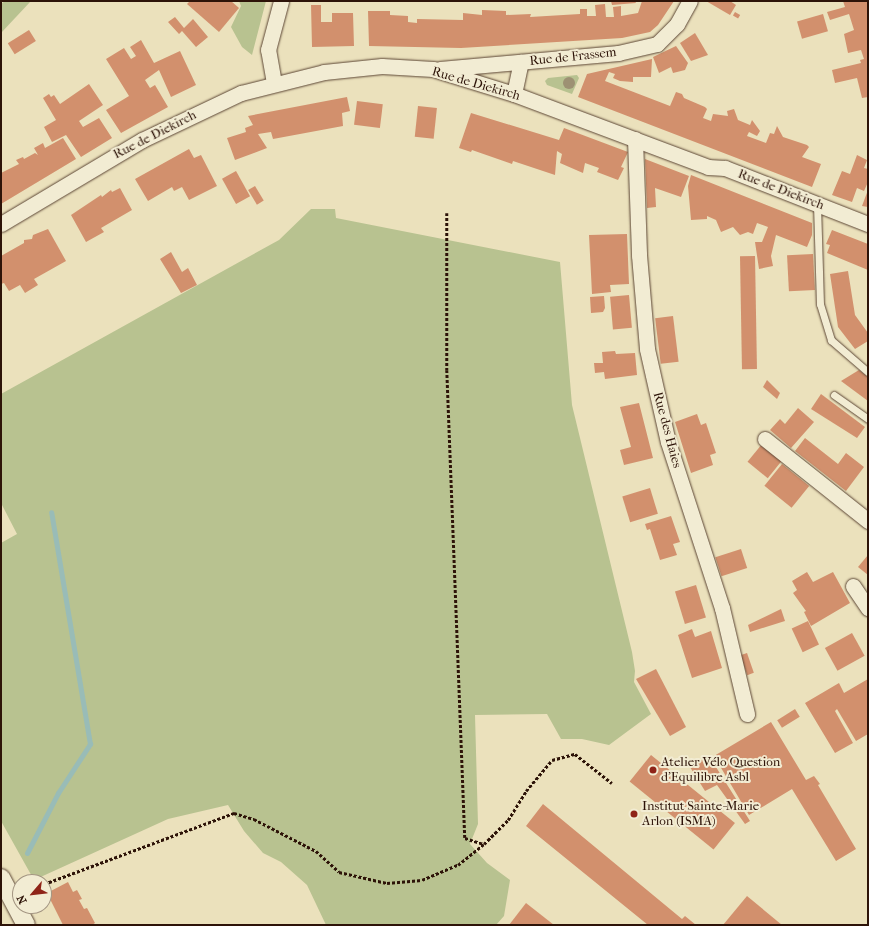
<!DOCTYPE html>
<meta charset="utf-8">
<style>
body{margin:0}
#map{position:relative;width:869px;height:926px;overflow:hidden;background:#ebe1bc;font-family:"IM FELL French Canon",serif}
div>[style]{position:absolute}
.green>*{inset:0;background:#b8c290}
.stream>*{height:5px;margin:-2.5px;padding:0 2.5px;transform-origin:2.5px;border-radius:2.5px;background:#99bcb7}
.building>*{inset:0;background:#d2906d;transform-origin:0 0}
.path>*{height:2.5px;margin-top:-1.25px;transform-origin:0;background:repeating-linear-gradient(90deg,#2d1308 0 3px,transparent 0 5px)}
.roads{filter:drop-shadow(0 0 1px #5c4635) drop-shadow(0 0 1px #5c4635)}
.service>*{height:7px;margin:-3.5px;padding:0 3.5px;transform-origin:3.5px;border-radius:3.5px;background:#f2ecd3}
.minor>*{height:15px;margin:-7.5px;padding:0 7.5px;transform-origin:7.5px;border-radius:7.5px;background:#f2ecd3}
.tertiary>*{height:18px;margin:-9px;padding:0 9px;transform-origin:9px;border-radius:9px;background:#f2ecd3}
.trees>*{width:12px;height:12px;margin:-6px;border-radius:50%;background:#9d9173}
.dots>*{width:11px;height:11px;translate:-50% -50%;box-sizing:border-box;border:2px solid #f2ecd3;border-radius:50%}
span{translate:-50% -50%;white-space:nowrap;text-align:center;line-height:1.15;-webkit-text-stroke:4px #f2ecd3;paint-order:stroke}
.street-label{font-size:13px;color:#2d1308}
.poi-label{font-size:13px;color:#2d1308}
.left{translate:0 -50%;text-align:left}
.frame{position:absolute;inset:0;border:2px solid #2d1308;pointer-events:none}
.north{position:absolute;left:12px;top:874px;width:40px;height:40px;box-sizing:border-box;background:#f2ecd3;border:1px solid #a39582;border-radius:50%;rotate:242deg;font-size:11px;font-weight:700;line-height:16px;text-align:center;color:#2d1308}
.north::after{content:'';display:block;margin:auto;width:14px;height:18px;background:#8f2418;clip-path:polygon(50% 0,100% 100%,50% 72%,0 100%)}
</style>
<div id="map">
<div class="green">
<div style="clip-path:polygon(5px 1px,31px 1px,1px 33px,1px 4px)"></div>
<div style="clip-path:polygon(239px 1px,266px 1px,252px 55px,242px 47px,231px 27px,241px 6px)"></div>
<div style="clip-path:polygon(577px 75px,579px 78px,572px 94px,547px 85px,545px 81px,548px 78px)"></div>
<div style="clip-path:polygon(311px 209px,335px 209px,336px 218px,560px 262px,572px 405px,632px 652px,635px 671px,634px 682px,651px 714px,609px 745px,582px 739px,561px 739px,547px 714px,475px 715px,478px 824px,470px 844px,487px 863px,510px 880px,504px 916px,496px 925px,326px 925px,307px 885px,281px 862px,263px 853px,244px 831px,228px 805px,168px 819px,34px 880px,1px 821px,1px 543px,17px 534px,1px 503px,1px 394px,279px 240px)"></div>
</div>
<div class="stream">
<div style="left:27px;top:853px;width:68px;rotate:-62.7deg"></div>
<div style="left:58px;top:793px;width:59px;rotate:-56.9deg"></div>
<div style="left:90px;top:744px;width:235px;rotate:-99.5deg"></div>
</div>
<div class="building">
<div style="clip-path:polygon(190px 1px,231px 1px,239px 8px,219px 32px,187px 4px)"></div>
<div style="clip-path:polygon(611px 1px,635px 1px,636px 3px,612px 5px)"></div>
<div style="clip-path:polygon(642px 1px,674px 1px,658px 25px,650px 32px,622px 38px,461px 48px,369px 46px,368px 11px,390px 11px,390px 15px,408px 16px,408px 22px,417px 23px,417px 19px,463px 20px,463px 13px,482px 15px,482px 10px,506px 11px,506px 15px,531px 14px,530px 17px,580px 14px,580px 9px,587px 9px,587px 16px,596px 16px,595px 5px,605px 4px,606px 17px,614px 17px,613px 7px,621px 6px,621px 16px,638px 13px)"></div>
<div style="clip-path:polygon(706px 1px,730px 1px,736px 5px,730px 15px)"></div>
<div style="clip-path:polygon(843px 1px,868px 1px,868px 97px,862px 98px,857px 78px,835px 83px,832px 70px,861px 63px,860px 60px,864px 59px,861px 50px,848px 53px,844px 34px,854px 30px,849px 14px,830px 20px,827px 12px,845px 7px)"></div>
<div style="clip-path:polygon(311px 5px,321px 5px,321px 22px,332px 22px,332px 13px,353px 13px,354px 46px,312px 47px)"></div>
<div style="left:735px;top:12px;width:6px;height:4px;rotate:31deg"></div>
<div style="left:823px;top:14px;width:18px;height:27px;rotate:74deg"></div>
<div style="clip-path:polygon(175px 17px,184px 28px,193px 19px,208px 37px,196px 47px,182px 31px,179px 34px,168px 22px)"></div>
<div style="left:29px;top:30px;width:13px;height:25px;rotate:58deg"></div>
<div style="clip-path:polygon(695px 33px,708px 55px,691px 61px,680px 43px)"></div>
<div style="clip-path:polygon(141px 40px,154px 63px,180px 51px,196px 85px,171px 97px,159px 70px,145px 80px,150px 88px,155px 85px,168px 107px,121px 133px,106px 110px,129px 96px,106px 59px,124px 48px,131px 59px,136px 56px,130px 47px)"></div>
<div style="clip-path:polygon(676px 46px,688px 63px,685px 70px,673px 73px,671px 67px,659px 73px,653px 57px)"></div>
<div style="clip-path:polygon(652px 59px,651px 77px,633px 77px,633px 82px,620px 81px,613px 78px,615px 74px,609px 72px,605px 81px,670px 106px,676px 92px,682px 94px,684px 98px,705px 107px,707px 109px,703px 118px,711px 121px,713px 114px,728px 116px,727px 111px,734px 109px,738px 120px,750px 125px,752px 120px,760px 131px,757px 136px,749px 132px,747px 136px,766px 143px,770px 133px,774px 134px,777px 126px,783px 137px,807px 145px,809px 147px,802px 157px,821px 164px,812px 187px,578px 97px,587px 74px)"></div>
<div style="clip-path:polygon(89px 84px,103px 105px,79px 121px,83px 127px,99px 118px,112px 138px,81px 157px,66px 135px,52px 142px,44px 127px,56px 120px,43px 98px,49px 94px,51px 97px,54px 95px,60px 104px)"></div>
<div style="clip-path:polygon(347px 97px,350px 111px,342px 113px,343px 126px,273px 139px,271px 132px,258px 134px,267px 148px,235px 160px,227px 138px,246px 132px,245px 128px,253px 125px,248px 116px)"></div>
<div style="left:357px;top:101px;width:26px;height:24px;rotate:7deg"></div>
<div style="left:418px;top:106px;width:19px;height:31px;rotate:6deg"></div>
<div style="clip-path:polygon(471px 113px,559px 140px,564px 128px,628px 152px,621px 167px,624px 168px,618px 180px,597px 172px,599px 168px,585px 163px,583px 173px,560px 163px,562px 154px,557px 151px,555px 175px,513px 161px,512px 164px,472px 150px,471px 152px,459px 148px)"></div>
<div style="clip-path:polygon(63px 138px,76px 159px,1px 204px,1px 173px,19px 164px,16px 160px,23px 157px,24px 159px,35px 153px,38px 155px,34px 148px,43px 143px,45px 148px)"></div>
<div style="clip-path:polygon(189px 149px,194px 158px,201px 155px,217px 186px,189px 200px,182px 187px,174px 191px,172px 187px,148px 201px,135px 179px)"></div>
<div style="clip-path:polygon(857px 155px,867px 160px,864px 168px,868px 169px,868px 182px,864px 191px,857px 188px,852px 202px,832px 195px,842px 171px,850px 174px)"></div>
<div style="clip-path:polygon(645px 159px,689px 176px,681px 197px,655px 188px,656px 207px,647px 208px)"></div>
<div style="left:236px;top:171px;width:29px;height:16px;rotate:61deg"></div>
<div style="clip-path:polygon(691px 175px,812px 223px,812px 235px,807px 247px,776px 235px,771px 256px,773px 266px,759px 269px,755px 242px,762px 242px,768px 227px,757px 223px,753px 234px,748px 232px,740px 235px,733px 227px,721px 232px,716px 220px,707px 216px,707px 219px,691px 220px,688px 186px)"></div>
<div style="left:255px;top:186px;width:17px;height:8px;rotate:59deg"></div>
<div style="clip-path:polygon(120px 188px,132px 210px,101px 228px,104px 232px,86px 242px,71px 215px,101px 195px,102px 197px,111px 190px,112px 192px)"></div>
<div style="clip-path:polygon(868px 190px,868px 207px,862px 206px)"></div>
<div style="clip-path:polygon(48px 229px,66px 261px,34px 279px,38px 285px,25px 293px,20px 285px,9px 291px,4px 283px,1px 284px,1px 256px,24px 243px,24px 240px,32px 239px,33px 235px)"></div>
<div style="clip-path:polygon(832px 230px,868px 244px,868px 270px,827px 253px,830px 245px,826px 244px)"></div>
<div style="clip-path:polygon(627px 234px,629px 284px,610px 285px,611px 292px,592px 294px,589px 235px)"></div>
<div style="clip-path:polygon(171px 252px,182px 272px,188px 268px,197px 285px,181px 293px,160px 259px)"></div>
<div style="left:813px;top:254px;width:36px;height:26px;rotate:87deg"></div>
<div style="left:755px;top:256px;width:113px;height:15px;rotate:89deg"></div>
<div style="clip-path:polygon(848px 271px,855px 315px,868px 333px,868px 341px,855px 349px,838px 327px,830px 274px)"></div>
<div style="left:629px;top:295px;width:33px;height:19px;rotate:85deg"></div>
<div style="clip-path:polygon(604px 296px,605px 308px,603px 312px,591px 313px,590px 297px)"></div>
<div style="left:673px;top:316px;width:46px;height:18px;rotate:83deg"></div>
<div style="clip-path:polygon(615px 351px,616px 354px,635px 353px,637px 375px,605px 379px,604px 372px,595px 373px,594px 363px,603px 363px,602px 352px)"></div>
<div style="clip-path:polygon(859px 370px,868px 377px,868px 401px,841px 381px)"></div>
<div style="clip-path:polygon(767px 380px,780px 393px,777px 399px,763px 387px)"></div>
<div style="clip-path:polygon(821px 394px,865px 427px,857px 438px,811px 409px)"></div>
<div style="clip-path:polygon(639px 403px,653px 458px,624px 465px,620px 450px,631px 447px,620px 407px)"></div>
<div style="clip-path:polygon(798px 408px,814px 422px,791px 448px,770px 430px,780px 419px,785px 424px)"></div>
<div style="clip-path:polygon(697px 414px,701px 425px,706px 423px,716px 453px,710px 455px,713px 465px,691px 473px,675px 422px)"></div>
<div style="clip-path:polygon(805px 438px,838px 464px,846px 453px,864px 467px,846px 491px,795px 451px)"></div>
<div style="left:762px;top:444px;width:26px;height:23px;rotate:39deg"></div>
<div style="left:782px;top:464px;width:35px;height:28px;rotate:39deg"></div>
<div style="left:650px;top:488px;width:27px;height:29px;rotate:73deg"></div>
<div style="clip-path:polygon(671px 516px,680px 542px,673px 544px,677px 555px,660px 560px,650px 529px,647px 530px,645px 524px)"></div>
<div style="left:741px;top:549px;width:20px;height:27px;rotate:72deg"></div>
<div style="clip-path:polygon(868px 555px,868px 575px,858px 567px)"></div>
<div style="clip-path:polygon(807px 572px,813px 582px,833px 572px,850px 603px,811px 626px,804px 612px,806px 611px,793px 593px,797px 590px,792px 581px)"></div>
<div style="left:696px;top:585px;width:34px;height:22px;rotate:73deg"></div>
<div style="clip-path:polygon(781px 609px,785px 621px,750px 632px,748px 625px)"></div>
<div style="left:808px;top:621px;width:26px;height:18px;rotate:65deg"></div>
<div style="clip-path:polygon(692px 629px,695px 637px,711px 631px,722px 668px,692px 678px,678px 635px)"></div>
<div style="left:852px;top:633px;width:26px;height:31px;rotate:61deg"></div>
<div style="left:747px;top:653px;width:21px;height:7px;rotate:71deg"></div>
<div style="clip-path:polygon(656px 669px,686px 727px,670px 736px,636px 679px)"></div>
<div style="clip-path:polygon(868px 679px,868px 734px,856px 741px,837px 709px,835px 711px,853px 743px,835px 753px,805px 703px,839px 683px,844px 693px)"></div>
<div style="left:795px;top:709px;width:9px;height:21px;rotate:58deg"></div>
<div style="clip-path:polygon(771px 722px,806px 780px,814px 776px,820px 784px,818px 785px,856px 849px,836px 861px,792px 789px,749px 815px,714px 756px)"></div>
<div style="left:651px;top:755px;width:108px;height:34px;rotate:39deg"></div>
<div style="clip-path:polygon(709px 756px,750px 821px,745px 824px,717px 785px,705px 791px,690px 767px)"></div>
<div style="clip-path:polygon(543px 804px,682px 919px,685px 916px,696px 925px,648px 925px,526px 826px)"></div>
<div style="clip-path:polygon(68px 882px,73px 892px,77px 890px,82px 899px,79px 900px,84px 909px,87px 908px,95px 923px,92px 925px,63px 925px,47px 893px)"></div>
<div style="clip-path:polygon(747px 896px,782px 925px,723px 925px)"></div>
<div style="clip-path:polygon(526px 903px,554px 925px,509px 925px)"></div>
</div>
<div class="path">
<div style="left:447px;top:213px;width:157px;rotate:90deg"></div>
<div style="left:447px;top:370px;width:468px;rotate:87.8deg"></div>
<div style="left:465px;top:838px;width:20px;rotate:18deg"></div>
<div style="left:44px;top:884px;width:203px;rotate:-20.5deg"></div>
<div style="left:234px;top:813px;width:21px;rotate:17deg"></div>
<div style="left:254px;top:819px;width:70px;rotate:27.3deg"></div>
<div style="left:316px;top:851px;width:31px;rotate:42deg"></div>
<div style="left:339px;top:872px;width:49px;rotate:12.9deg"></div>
<div style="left:387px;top:883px;width:35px;rotate:-5deg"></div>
<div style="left:422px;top:880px;width:39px;rotate:-23deg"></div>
<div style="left:458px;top:865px;width:33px;rotate:-39deg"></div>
<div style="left:484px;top:844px;width:34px;rotate:-45deg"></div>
<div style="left:508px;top:820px;width:34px;rotate:-58deg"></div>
<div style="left:526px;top:791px;width:40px;rotate:-50deg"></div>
<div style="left:552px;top:760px;width:24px;rotate:-15deg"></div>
<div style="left:575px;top:754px;width:47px;rotate:38.1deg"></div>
</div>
<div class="roads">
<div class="service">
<div style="left:817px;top:204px;width:100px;rotate:88.3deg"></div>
<div style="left:820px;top:304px;width:38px;rotate:73deg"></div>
<div style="left:831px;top:340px;width:49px;rotate:40.9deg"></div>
<div style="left:834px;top:395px;width:42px;rotate:35.2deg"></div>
</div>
<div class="minor">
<div style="left:440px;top:69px;width:179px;rotate:-5.1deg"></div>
<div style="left:618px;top:53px;width:40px;rotate:-13deg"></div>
<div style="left:657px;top:44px;width:28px;rotate:-45deg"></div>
<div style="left:677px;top:24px;width:26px;rotate:-61deg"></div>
<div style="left:274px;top:83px;width:34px;rotate:-100deg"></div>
<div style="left:268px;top:50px;width:51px;rotate:-75.1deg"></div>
<div style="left:514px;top:94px;width:33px;rotate:-78deg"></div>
<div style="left:635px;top:139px;width:116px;rotate:88deg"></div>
<div style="left:639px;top:255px;width:94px;rotate:85.1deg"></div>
<div style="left:647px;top:349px;width:95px;rotate:77.3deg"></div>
<div style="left:668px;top:442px;width:175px;rotate:72deg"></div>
<div style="left:722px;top:608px;width:109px;rotate:76.7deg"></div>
<div style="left:1px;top:224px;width:164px;rotate:-30.8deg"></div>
<div style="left:142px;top:140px;width:110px;rotate:-25.4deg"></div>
<div style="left:241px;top:93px;width:86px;rotate:-14.2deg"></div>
<div style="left:324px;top:72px;width:58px;rotate:-5.9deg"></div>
<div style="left:382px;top:66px;width:51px;rotate:3.4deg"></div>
<div style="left:433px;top:69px;width:85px;rotate:17.2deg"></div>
<div style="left:514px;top:94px;width:207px;rotate:20.6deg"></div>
<div style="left:708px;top:167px;width:17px;rotate:3deg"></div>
<div style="left:725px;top:168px;width:154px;rotate:21.4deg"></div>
<div style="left:765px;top:439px;width:132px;rotate:38.5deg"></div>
<div style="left:853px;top:586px;width:27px;rotate:56deg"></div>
</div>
<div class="tertiary">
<div style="left:1px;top:878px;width:53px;rotate:62deg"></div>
</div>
</div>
<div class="trees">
<div style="left:569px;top:83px"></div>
</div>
<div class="dots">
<div style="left:653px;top:770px;background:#8f2418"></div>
<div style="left:634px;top:814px;background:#8f2418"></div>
</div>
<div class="street-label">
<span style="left:573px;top:57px;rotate:-6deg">Rue de Frassem</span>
<span style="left:476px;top:84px;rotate:16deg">Rue de Diekirch</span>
<span style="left:155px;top:135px;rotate:-27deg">Rue de Diekirch</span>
<span style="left:781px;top:190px;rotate:21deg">Rue de Diekirch</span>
<span style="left:667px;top:430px;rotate:75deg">Rue des Haies</span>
</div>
<div class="poi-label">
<span class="left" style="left:661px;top:770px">Atelier Vélo Question<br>d'Equilibre Asbl</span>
<span class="left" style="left:642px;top:814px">Institut Sainte-Marie<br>Arlon (ISMA)</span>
</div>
<div class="frame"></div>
<div class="north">N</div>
</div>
